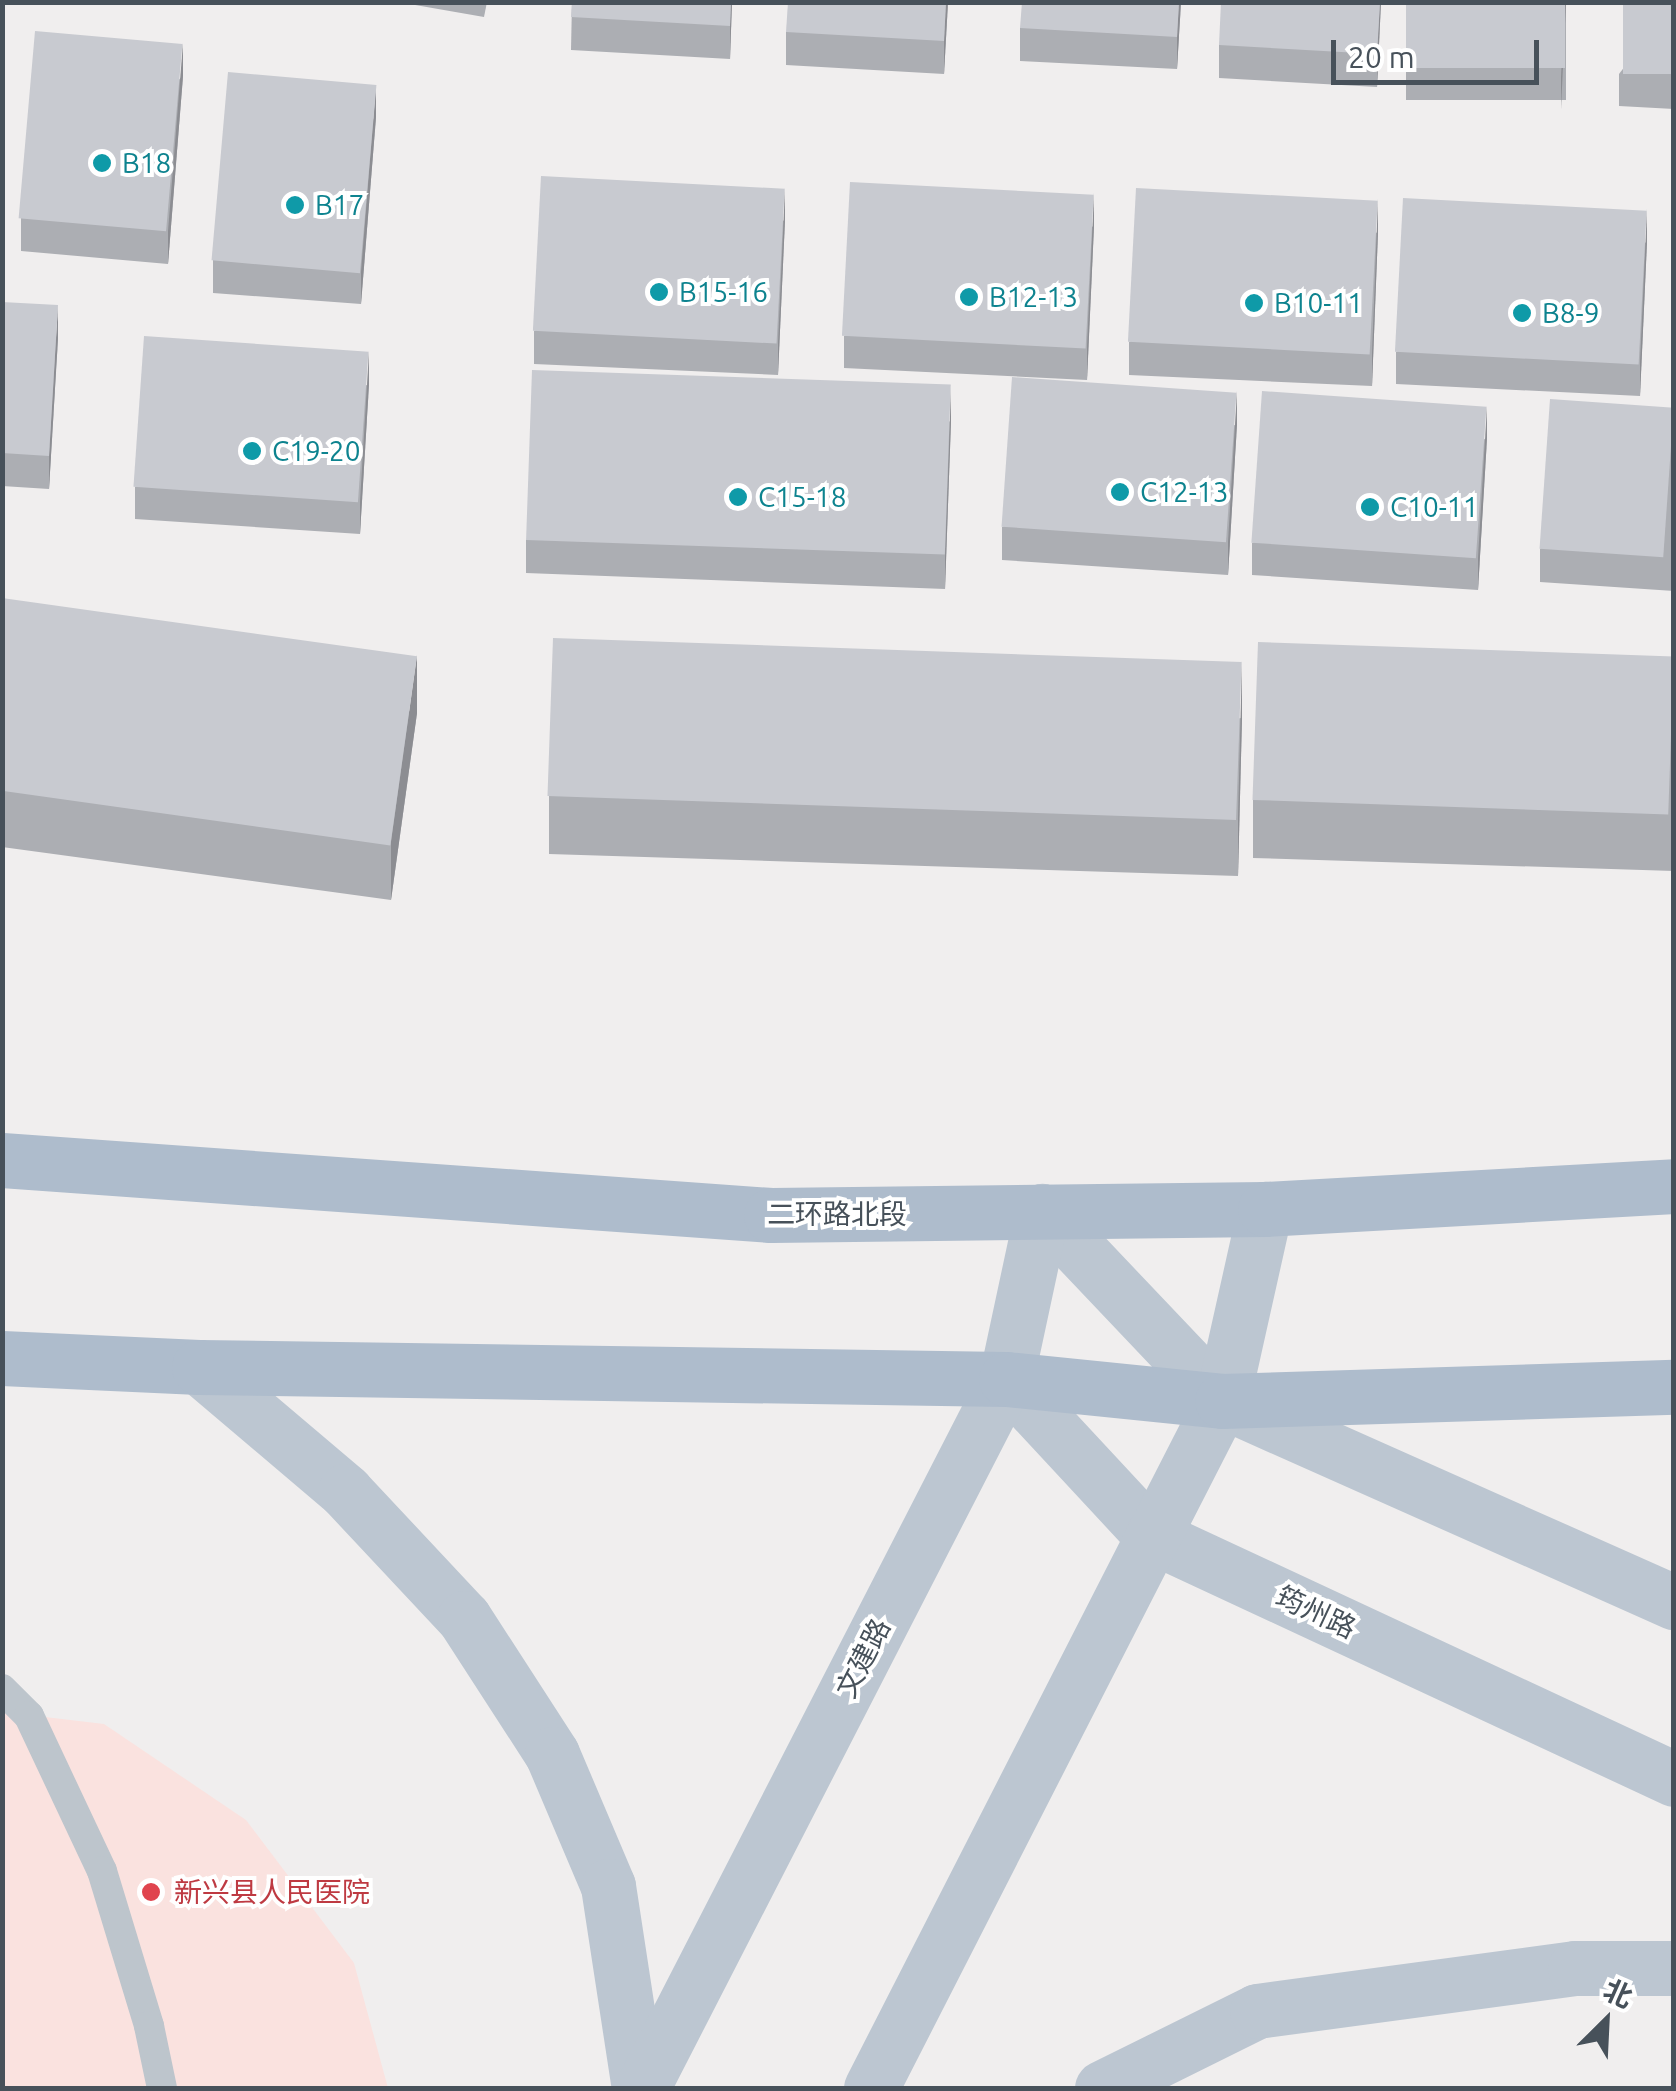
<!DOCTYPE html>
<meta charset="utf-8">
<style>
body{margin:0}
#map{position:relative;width:1676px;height:2091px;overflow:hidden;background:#f0eeee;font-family:Ubuntu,"Noto Sans SC",sans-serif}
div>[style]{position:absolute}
.medical>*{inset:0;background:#fae2df}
.service>*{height:30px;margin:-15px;padding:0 15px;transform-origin:15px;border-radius:15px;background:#bdc5cc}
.secondary>*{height:55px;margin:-27.5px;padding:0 27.5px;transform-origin:27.5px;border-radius:27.5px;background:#bcc6d1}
.primary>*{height:55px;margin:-27.5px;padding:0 27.5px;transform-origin:27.5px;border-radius:27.5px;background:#aebccc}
.wall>*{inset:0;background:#acaeb3;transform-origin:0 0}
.shaded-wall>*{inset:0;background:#8c8d92}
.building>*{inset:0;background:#c8cad0;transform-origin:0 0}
.dots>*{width:28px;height:28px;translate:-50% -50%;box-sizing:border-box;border:5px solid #fff;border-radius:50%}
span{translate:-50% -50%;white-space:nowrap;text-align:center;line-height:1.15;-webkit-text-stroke:8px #fff;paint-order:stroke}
.culture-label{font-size:28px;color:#0d838f}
.left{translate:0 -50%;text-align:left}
.street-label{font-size:28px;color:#47515a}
.health-label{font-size:28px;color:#be3a42}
.frame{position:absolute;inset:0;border:5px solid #47515a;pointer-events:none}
.north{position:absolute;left:1556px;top:1971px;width:100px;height:100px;-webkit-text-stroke:8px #fff;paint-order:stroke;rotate:24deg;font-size:28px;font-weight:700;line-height:40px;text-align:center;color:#47515a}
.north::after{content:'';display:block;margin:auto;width:35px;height:45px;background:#47515a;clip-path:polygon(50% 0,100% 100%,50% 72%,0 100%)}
.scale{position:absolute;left:1331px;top:40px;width:208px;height:45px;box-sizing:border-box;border:5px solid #47515a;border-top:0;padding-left:12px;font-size:30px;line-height:35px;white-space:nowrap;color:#47515a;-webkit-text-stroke:8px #fff;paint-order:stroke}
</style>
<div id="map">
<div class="medical">
<div style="clip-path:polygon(3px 1712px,104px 1724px,246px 1820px,354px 1963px,388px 2088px,3px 2088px)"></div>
</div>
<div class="service">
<div style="left:2px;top:1689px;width:38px;rotate:45deg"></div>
<div style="left:29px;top:1716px;width:171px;rotate:64.8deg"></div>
<div style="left:102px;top:1871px;width:162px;rotate:73.1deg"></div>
<div style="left:149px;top:2026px;width:63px;rotate:78.2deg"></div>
</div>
<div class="secondary">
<div style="left:1042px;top:1211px;width:262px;rotate:46.5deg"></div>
<div style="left:1222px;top:1401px;width:495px;rotate:24deg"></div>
<div style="left:199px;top:1367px;width:192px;rotate:40.3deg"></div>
<div style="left:345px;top:1491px;width:174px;rotate:46.9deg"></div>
<div style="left:464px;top:1618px;width:162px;rotate:57.1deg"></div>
<div style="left:552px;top:1754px;width:143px;rotate:67deg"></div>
<div style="left:608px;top:1886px;width:204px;rotate:81.3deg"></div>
<div style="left:1006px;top:1379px;width:214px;rotate:47.1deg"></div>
<div style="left:1152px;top:1536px;width:576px;rotate:24.96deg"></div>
<div style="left:642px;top:2088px;width:797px;rotate:-62.82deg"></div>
<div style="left:1006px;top:1379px;width:172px;rotate:-77.9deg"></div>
<div style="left:871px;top:2088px;width:771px;rotate:-62.94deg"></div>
<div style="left:1222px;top:1401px;width:197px;rotate:-77.4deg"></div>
<div style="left:1102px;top:2088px;width:173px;rotate:-26.4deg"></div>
<div style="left:1257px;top:2011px;width:321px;rotate:-7.7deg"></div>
<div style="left:1575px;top:1968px;width:99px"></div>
</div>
<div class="primary">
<div style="left:2px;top:1160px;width:771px;rotate:4.09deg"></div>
<div style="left:771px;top:1215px;width:494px;rotate:-0.7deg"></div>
<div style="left:1265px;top:1209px;width:410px;rotate:-3.2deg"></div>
<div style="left:2px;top:1358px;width:197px;rotate:2.6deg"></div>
<div style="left:199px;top:1367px;width:807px;rotate:0.85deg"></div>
<div style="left:1006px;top:1379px;width:217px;rotate:5.8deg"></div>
<div style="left:1222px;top:1401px;width:452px;rotate:-1.8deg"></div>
</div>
<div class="wall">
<div style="clip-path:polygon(398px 2px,487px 2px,484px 17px)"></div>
<div style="clip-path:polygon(572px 2px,732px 2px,730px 59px,571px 50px)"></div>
<div style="clip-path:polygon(948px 2px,944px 74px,786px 65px,786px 32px)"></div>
<div style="clip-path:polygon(1181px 2px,1177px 69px,1020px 61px,1020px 28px)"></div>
<div style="clip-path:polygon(1381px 2px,1377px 87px,1219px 78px,1219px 45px)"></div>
<div style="left:1406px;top:2px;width:160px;height:98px"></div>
<div style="clip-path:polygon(1674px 2px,1674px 109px,1619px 106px,1619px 74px)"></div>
<div style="clip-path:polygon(183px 76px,168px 264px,21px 251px,21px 218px)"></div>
<div style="clip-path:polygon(376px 117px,361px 304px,213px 293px,213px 260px)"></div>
<div style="clip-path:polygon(785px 220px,778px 375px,534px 364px,534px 331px)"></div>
<div style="clip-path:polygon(1094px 226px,1087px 380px,844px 368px,844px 336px)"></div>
<div style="clip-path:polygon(1378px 232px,1372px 386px,1129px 375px,1129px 342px)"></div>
<div style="clip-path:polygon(1647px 242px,1640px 396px,1396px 384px,1396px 352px)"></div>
<div style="clip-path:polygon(2px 302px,58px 338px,49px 489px,2px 486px)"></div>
<div style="clip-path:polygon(369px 384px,360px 534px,135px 519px,135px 487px)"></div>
<div style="clip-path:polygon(1674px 407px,1674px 591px,1540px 582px,1540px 549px)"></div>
<div style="clip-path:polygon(951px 421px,945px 589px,526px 573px,526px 540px)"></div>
<div style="clip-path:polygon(1237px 424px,1228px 575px,1002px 560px,1002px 527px)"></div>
<div style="clip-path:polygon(1487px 438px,1478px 590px,1252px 575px,1252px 543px)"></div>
<div style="clip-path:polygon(2px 598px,417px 713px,391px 900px,2px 847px)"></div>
<div style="clip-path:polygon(1674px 656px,1674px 871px,1253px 858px,1253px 800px)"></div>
<div style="clip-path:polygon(1242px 718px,1238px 876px,549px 854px,549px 796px)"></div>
</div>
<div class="shaded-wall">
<div style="clip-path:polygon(731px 2px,732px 2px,730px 59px,730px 26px)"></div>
<div style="clip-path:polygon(946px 2px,948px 2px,944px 74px,944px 41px)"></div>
<div style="clip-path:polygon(1179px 2px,1181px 2px,1177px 69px,1177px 37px)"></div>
<div style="clip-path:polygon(1380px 2px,1381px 2px,1377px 87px,1377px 54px)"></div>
<div style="clip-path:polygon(1565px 2px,1566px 2px,1561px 109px,1561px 77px)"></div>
<div style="clip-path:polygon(183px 43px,183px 76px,168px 264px,168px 231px)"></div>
<div style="clip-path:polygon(376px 85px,376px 117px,361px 304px,361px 272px)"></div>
<div style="clip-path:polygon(785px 188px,785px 220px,778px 375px,778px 343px)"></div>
<div style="clip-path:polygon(1094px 193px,1094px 226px,1087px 380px,1087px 347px)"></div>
<div style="clip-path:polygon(1378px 199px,1378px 232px,1372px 386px,1372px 354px)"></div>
<div style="clip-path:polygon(1647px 209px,1647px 242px,1640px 396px,1640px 363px)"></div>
<div style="clip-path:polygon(58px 305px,58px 338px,49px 489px,49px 456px)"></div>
<div style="clip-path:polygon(369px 351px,369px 384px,360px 534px,360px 502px)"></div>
<div style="clip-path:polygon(951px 388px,951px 421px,945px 589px,945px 557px)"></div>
<div style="clip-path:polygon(1237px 391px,1237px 424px,1228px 575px,1228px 542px)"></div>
<div style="clip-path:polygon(1487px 406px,1487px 438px,1478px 590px,1478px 558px)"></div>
<div style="clip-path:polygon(417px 655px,417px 713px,391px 900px,391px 842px)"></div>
<div style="clip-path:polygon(1242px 660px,1242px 718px,1238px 876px,1238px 818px)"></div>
</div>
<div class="building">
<div style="clip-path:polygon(572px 2px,731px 2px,730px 26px,571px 17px)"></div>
<div style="clip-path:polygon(788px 2px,946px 2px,944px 41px,786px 32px)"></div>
<div style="clip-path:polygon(1022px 2px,1179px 2px,1177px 37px,1020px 28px)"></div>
<div style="clip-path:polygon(1221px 2px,1380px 2px,1377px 54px,1219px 45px)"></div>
<div style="left:1406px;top:2px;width:159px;height:66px"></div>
<div style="left:1623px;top:2px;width:51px;height:72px"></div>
<div style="left:35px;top:31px;width:148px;height:188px;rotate:5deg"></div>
<div style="left:228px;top:72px;width:149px;height:189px;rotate:5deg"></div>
<div style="left:541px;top:176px;width:244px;height:155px;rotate:3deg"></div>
<div style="left:850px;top:182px;width:244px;height:154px;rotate:3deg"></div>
<div style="left:1136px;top:188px;width:242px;height:154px;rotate:3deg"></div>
<div style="left:1403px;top:198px;width:244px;height:154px;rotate:3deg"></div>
<div style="clip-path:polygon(2px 302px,58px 305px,49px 456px,2px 453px)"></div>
<div style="left:144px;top:336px;width:225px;height:151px;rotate:4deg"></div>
<div style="left:532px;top:370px;width:419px;height:170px;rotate:2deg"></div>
<div style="left:1012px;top:377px;width:225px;height:150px;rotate:4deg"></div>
<div style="left:1262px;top:391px;width:225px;height:152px;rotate:4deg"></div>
<div style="left:1550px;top:399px;width:124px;height:150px;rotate:4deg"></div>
<div style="left:2px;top:598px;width:419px;height:191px;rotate:8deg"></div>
<div style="left:553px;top:638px;width:689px;height:158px;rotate:2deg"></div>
<div style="left:1258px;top:642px;width:416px;height:158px;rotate:2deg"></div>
</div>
<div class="dots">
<div style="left:102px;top:163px;background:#0f9aa8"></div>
<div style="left:295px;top:205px;background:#0f9aa8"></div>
<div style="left:659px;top:292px;background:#0f9aa8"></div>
<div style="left:969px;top:297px;background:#0f9aa8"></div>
<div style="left:1254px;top:303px;background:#0f9aa8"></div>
<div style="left:1522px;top:313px;background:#0f9aa8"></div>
<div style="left:252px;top:451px;background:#0f9aa8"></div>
<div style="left:1120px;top:492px;background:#0f9aa8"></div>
<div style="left:738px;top:497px;background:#0f9aa8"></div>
<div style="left:1370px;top:507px;background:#0f9aa8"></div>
<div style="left:151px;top:1892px;background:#e0444e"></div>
</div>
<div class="culture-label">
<span class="left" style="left:122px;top:163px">B18</span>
<span class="left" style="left:315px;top:205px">B17</span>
<span class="left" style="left:679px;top:292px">B15-16</span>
<span class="left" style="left:989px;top:297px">B12-13</span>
<span class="left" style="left:1274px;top:303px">B10-11</span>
<span class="left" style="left:1542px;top:313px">B8-9</span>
<span class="left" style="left:272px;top:451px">C19-20</span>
<span class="left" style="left:1140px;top:492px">C12-13</span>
<span class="left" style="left:758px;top:497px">C15-18</span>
<span class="left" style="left:1390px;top:507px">C10-11</span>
</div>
<div class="street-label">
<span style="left:837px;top:1214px">二环路北段</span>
<span style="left:1316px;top:1612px;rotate:25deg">筠州路</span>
<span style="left:863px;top:1658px;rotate:-63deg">文建路</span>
</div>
<div class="health-label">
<span class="left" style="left:174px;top:1892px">新兴县人民医院</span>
</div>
<div class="frame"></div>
<div class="north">北</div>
<div class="scale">20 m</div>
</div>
